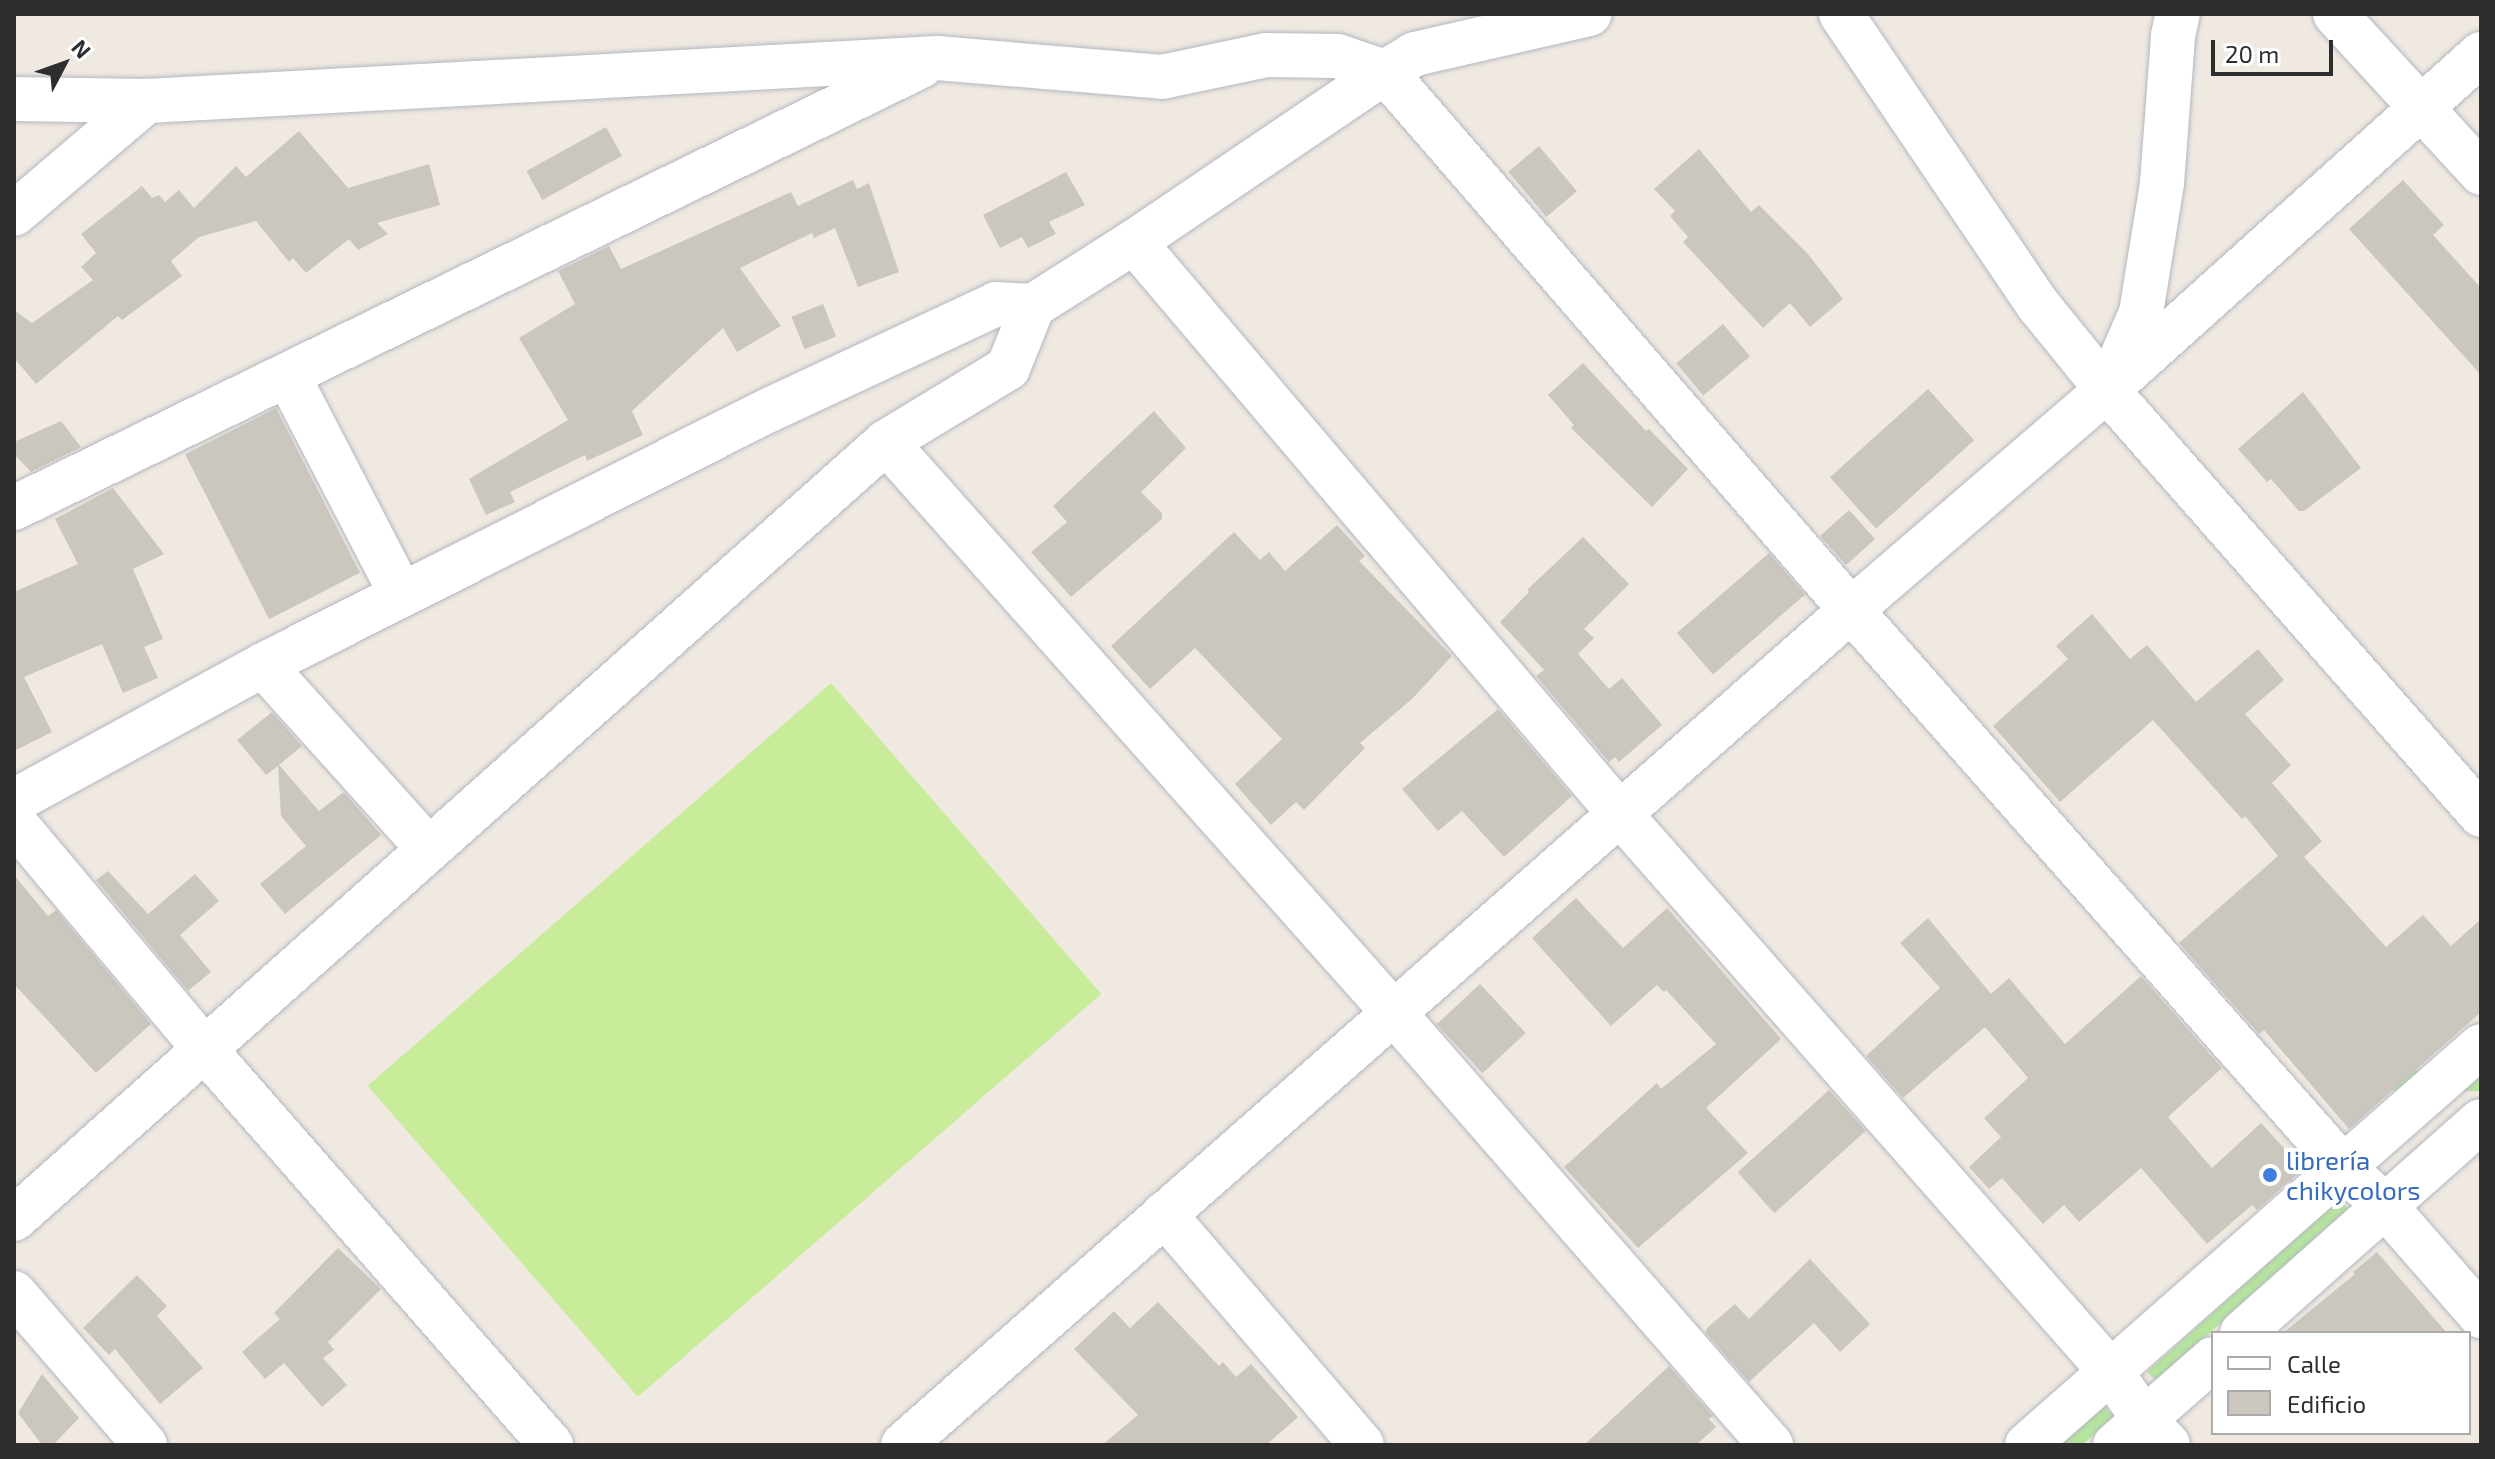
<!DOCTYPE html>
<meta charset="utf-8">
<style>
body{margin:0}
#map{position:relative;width:2495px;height:1459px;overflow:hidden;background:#efe9e1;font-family:"Exo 2",sans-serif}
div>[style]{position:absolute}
.green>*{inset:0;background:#b6e59e;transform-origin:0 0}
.pitch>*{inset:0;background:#c9ec9a;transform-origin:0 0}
.building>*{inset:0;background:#cbc7bf;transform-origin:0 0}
.roads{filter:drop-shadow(0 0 2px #b4b7c1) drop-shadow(0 0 2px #b4b7c1)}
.street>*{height:44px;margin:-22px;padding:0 22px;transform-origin:22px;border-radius:22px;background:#fff}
.secondary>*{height:44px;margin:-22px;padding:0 22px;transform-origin:22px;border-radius:22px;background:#fff}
.dots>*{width:22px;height:22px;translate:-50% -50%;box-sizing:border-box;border:4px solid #fff;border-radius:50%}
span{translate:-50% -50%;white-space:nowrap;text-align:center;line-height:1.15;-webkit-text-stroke:8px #fff;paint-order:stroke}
.shop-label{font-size:26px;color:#366cbe}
.left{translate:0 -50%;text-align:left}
.frame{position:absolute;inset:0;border:16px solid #2e2e2e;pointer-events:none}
.legend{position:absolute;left:2211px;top:1331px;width:260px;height:104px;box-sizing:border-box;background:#fff;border:2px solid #ababab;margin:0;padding:10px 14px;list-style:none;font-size:24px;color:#2e2e2e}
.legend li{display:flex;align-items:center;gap:16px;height:40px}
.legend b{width:40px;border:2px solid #ababab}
.north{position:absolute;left:24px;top:24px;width:80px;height:80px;-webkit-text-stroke:6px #fff;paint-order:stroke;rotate:49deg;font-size:22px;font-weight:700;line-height:32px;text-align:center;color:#2e2e2e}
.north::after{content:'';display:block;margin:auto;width:28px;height:36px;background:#2e2e2e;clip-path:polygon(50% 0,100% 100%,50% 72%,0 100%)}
.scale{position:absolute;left:2211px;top:40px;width:122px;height:36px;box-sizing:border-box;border:4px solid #2e2e2e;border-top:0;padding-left:10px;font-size:24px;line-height:28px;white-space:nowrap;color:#2e2e2e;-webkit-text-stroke:6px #fff;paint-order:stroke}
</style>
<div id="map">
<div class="green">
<div style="left:2481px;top:1070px;width:21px;height:139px;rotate:90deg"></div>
<div style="left:2339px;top:1199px;width:13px;height:258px;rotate:48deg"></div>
<div style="clip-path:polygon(2104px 1406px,2114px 1417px,2082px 1445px,2059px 1445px)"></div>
</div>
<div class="pitch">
<div style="left:831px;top:683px;width:412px;height:614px;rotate:49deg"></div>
</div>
<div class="building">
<div style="left:606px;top:127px;width:33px;height:91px;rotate:61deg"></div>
<div style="clip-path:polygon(299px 131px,348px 188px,429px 164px,440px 205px,377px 223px,388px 234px,358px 250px,349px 239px,306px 273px,293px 258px,289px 262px,256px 221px,199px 237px,171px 261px,182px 276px,122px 320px,118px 316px,36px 384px,14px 358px,14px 310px,32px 323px,93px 280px,81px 267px,96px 253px,81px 234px,142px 186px,152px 198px,159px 195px,165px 202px,179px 190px,194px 208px,236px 166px,246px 177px)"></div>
<div style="left:1539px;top:146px;width:59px;height:40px;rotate:50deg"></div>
<div style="clip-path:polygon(1699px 149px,1751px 212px,1759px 205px,1808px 254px,1843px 299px,1810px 327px,1790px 303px,1763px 328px,1683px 242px,1688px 237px,1670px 216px,1675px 211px,1654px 189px)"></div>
<div style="clip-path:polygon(1066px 172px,1085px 205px,1049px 222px,1056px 234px,1028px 248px,1022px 237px,1000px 248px,983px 215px)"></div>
<div style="clip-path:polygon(853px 180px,857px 189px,869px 183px,899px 272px,858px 287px,835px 228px,814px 238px,812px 233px,740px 268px,781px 326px,737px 352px,723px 328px,632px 411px,643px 435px,587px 461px,585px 455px,510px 492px,515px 502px,486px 515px,469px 479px,568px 420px,519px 338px,575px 304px,558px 271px,609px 246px,621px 269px,791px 192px,798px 206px)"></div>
<div style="clip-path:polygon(2403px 180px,2444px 225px,2433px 235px,2481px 288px,2481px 375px,2349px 229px)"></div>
<div style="left:823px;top:304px;width:35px;height:34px;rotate:68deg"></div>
<div style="left:1723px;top:324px;width:42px;height:61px;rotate:50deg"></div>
<div style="clip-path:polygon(1583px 363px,1646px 431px,1649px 429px,1688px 469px,1652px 507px,1571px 428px,1574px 425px,1548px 395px)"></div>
<div style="left:1928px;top:389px;width:69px;height:132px;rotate:48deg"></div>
<div style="clip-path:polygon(2303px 392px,2361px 468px,2304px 511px,2299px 511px,2271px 479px,2267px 482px,2238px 449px)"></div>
<div style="left:276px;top:408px;width:185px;height:102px;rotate:63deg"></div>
<div style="clip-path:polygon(1154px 411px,1186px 448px,1141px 492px,1162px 513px,1162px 519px,1071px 597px,1031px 552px,1067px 522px,1053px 506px)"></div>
<div style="clip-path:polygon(61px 421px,81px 447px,31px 472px,14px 454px,14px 442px)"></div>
<div style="clip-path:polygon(113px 488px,164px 554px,133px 569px,163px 639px,144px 647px,158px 678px,123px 693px,102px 644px,24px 677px,52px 732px,14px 751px,14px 592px,78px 564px,55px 519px)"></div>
<div style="left:1849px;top:510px;width:39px;height:39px;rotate:48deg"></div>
<div style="clip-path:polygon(1337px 525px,1365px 556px,1359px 561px,1452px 656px,1412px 699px,1360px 743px,1365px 748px,1304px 810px,1296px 802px,1271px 825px,1235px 784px,1282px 739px,1195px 648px,1150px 689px,1111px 646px,1234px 532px,1260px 560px,1269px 552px,1285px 571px)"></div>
<div style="clip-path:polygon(1583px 537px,1629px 584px,1584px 629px,1594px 638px,1578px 654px,1609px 689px,1622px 678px,1662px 725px,1619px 762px,1615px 757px,1609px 762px,1536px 676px,1544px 670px,1500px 622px,1529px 592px,1527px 590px)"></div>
<div style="left:1769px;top:553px;width:55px;height:122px;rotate:49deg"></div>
<div style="clip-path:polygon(2092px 614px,2130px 659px,2147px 645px,2196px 702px,2258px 649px,2284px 680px,2245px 714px,2291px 765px,2272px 783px,2322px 841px,2304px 857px,2386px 947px,2423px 915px,2451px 946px,2481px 919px,2481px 1012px,2349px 1129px,2264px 1030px,2259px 1034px,2179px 943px,2278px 856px,2245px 816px,2242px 819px,2153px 720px,2060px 802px,1993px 726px,2068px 659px,2056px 646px)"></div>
<div style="clip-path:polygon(1498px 709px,1572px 796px,1504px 857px,1462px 811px,1438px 831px,1402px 789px)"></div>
<div style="clip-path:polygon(272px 712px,302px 746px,279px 765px,319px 811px,344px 792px,381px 835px,285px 914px,260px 884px,306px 846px,281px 816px,278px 766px,266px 775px,237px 740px)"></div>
<div style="clip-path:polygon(108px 871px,148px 914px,195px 874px,219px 901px,180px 935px,211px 972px,188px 991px,96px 880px)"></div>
<div style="clip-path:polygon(14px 875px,48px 916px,56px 910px,151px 1024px,96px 1073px,14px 984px)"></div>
<div style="clip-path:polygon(1576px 898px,1623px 948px,1667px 908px,1781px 1039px,1706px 1108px,1748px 1153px,1638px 1248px,1564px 1167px,1657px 1083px,1661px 1089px,1716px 1044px,1666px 990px,1664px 992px,1657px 985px,1611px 1026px,1532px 938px)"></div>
<div style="clip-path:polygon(1928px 918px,1991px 994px,2009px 978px,2065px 1044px,2141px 976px,2222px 1068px,2168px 1117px,2212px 1168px,2261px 1123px,2303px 1169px,2257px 1210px,2252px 1205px,2207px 1244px,2141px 1168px,2079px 1222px,2064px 1205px,2043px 1224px,2002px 1178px,1989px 1189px,1969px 1167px,2001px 1137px,1984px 1118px,2028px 1078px,1985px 1027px,1903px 1098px,1866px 1056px,1940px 988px,1900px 943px)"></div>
<div style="left:1480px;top:984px;width:67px;height:59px;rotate:47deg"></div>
<div style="left:1829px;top:1090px;width:55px;height:123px;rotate:48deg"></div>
<div style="clip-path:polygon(338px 1248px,381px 1289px,328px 1342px,334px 1350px,323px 1358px,347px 1385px,322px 1407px,284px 1363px,265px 1379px,242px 1352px,280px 1319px,274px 1313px)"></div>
<div style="clip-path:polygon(2377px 1252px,2447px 1333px,2283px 1333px,2355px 1274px,2353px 1272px)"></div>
<div style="clip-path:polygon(1810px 1259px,1870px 1324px,1840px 1352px,1814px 1323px,1749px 1382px,1706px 1333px,1707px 1328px,1735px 1304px,1749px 1319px)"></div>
<div style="clip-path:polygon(137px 1275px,167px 1306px,157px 1316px,203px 1368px,160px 1404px,115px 1349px,109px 1355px,83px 1328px)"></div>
<div style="clip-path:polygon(1158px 1302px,1219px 1366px,1223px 1362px,1236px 1377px,1251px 1364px,1298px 1417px,1266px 1445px,1102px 1445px,1138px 1415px,1074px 1349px,1114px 1311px,1130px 1328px)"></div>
<div style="clip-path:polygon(1669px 1366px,1713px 1416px,1709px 1419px,1716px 1427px,1696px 1445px,1584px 1445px)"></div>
<div style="clip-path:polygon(42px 1374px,79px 1418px,53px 1445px,42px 1445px,18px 1413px)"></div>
</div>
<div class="roads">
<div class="street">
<div style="left:1841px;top:14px;width:353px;rotate:55.9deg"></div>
<div style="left:2039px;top:306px;width:108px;rotate:51deg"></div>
<div style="left:2107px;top:390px;width:566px;rotate:48.65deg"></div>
<div style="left:2335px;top:14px;width:216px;rotate:47.4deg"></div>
<div style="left:14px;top:99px;width:133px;rotate:0.9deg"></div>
<div style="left:147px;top:101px;width:791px;rotate:-3.12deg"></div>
<div style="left:937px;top:58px;width:226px;rotate:4.8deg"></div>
<div style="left:1162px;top:77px;width:106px;rotate:-11.9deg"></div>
<div style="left:1266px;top:55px;width:71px;rotate:0.8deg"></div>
<div style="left:1337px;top:56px;width:51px;rotate:18.4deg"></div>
<div style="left:1385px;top:72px;width:35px;rotate:-31deg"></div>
<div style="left:1415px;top:54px;width:179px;rotate:-12.9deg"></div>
<div style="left:14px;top:214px;width:175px;rotate:-40.4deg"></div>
<div style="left:1134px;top:242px;width:751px;rotate:49.65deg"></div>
<div style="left:1620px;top:814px;width:742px;rotate:48.66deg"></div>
<div style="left:2110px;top:1371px;width:59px;rotate:54.7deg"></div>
<div style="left:2144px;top:1419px;width:35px;rotate:47deg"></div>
<div style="left:288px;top:376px;width:246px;rotate:62.6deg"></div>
<div style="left:2113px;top:377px;width:70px;rotate:-66.4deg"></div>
<div style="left:2141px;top:313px;width:132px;rotate:-80.8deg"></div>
<div style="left:2162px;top:183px;width:148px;rotate:-85.7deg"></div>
<div style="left:2173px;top:35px;width:22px;rotate:-77deg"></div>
<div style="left:886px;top:442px;width:763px;rotate:48.35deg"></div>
<div style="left:1393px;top:1012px;width:575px;rotate:48.88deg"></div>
<div style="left:14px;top:508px;width:1009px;rotate:-25.98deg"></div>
<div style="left:263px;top:665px;width:246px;rotate:48deg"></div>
<div style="left:14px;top:801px;width:284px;rotate:-28.6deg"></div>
<div style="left:263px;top:665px;width:564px;rotate:-26.75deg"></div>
<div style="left:767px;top:411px;width:253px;rotate:-25deg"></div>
<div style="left:996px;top:304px;width:37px;rotate:3deg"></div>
<div style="left:14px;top:822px;width:299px;rotate:50deg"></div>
<div style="left:206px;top:1051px;width:524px;rotate:48.79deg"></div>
<div style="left:1164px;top:1214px;width:304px;rotate:49.4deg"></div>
<div style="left:14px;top:1219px;width:1168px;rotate:-41.7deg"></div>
<div style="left:886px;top:442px;width:143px;rotate:-31.2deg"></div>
<div style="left:1008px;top:368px;width:67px;rotate:-68deg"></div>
<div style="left:1033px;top:306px;width:120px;rotate:-32.4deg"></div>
<div style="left:1134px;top:242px;width:303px;rotate:-34.1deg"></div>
<div style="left:1385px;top:72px;width:712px;rotate:49.1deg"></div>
<div style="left:1851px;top:610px;width:746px;rotate:48.53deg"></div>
<div style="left:2345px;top:1169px;width:56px;rotate:42.8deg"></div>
<div style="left:2386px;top:1207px;width:145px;rotate:48.9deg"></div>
<div style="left:14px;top:1293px;width:201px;rotate:49.2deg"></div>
<div style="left:903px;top:1445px;width:1263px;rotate:-41.37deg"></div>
<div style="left:1851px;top:610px;width:338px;rotate:-40.7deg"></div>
<div style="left:2107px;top:390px;width:503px;rotate:-41.94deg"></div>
</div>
<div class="secondary">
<div style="left:2242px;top:1333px;width:319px;rotate:-41.6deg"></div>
<div style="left:2027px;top:1445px;width:604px;rotate:-41.31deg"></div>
<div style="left:2115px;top:1445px;width:130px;rotate:-41.3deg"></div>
</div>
</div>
<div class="dots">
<div style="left:2270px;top:1175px;background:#3f7fe0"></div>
</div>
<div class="shop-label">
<span class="left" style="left:2286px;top:1175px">librería<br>chikycolors</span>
</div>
<div class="frame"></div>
<ul class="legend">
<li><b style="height:10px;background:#fff"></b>Calle</li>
<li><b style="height:22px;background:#cbc7bf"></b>Edificio</li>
</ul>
<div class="north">N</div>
<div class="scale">20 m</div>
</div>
